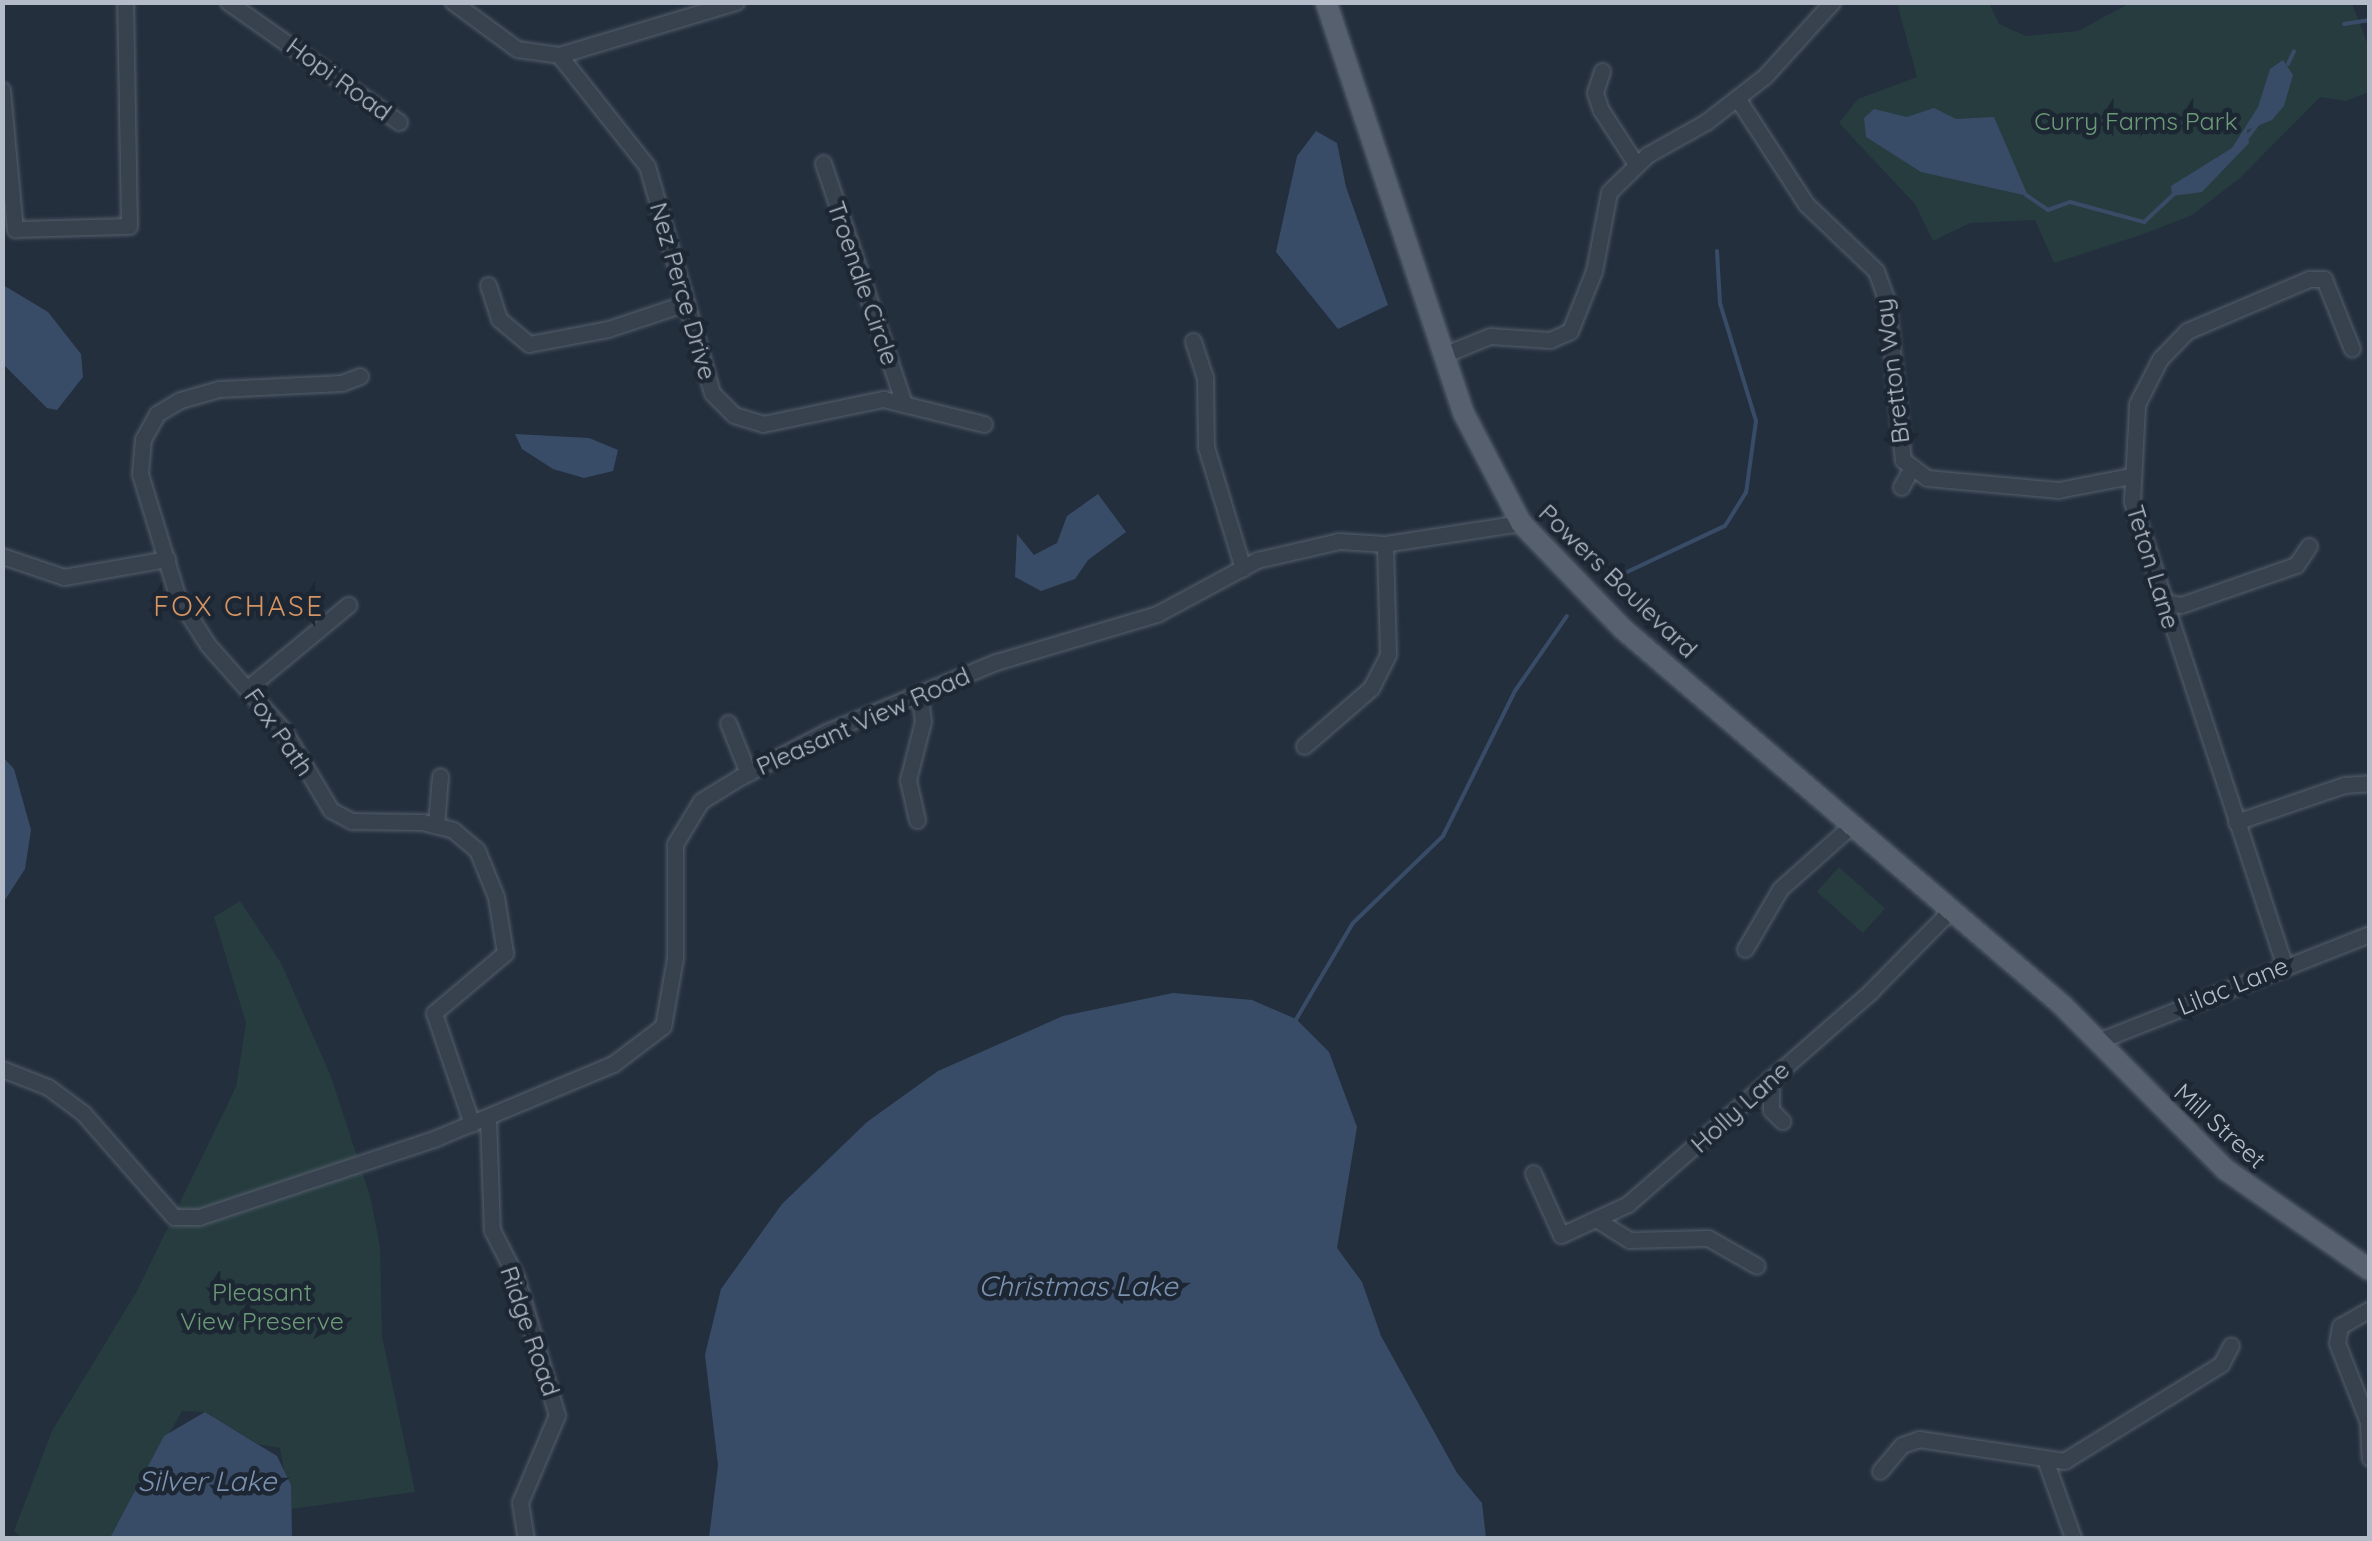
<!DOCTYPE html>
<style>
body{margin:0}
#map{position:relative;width:2372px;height:1541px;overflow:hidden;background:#242f3e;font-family:Quicksand,sans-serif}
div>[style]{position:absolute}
.green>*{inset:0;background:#263c3f;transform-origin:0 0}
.water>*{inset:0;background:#394c67}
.stream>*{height:4px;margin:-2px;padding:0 2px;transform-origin:2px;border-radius:2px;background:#394c67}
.roads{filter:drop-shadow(0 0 2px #565f6c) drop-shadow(0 0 2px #565f6c)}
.minor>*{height:15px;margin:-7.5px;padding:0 7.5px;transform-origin:7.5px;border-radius:7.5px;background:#38414e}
.major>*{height:20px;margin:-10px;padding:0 10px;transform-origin:10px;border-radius:10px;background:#56606e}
span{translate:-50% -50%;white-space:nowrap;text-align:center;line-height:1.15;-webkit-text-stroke:9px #1d2633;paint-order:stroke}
.street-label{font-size:25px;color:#b4bcc9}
.park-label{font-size:25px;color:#6b9a76}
.neighbourhood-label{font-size:28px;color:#d59563;letter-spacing:2.5px}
.water-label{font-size:28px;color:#7c92b1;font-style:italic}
.frame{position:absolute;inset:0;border:5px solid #b4bcc9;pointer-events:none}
</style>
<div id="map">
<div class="green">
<div style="clip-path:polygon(1897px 3px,1989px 3px,1999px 24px,2026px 36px,2078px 31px,2130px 3px,2352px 3px,2369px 48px,2369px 92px,2346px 101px,2320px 97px,2240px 178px,2192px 215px,2144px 234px,2054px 263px,2035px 220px,1970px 223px,1933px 241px,1915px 204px,1839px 123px,1858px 99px,1917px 77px)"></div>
<div style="left:1839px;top:867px;width:62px;height:33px;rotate:42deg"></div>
<div style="clip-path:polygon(240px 901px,281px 963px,330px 1074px,370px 1196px,380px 1247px,382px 1336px,415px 1492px,291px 1509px,280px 1448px,258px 1444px,205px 1412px,182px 1411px,110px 1538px,22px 1538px,14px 1531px,52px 1431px,137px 1291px,236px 1087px,246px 1023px,214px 917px)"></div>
</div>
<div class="water">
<div style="clip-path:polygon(2283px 60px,2293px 75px,2284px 106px,2272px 120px,2247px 130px,2249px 143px,2202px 192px,2172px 196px,2171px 186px,2232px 148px,2258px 107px,2270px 69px)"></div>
<div style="clip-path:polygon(1934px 108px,1956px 119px,1994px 117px,2028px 196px,1921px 172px,1866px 137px,1864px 118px,1874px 109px,1907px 117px)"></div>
<div style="clip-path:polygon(1316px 131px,1337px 143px,1346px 187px,1388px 305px,1338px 329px,1276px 252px,1297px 156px)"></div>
<div style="clip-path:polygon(3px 285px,48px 312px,81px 354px,83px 377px,57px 410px,47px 408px,3px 364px)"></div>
<div style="clip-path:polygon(515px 434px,589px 438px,618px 450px,613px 471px,584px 478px,553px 469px,522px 449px)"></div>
<div style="clip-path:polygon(1098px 494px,1126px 532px,1088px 560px,1075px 579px,1041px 591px,1015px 577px,1017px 534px,1034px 555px,1057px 543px,1067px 516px)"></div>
<div style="clip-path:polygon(3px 757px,14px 769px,31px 830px,25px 869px,3px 903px)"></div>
<div style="clip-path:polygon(1173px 993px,1252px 1000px,1296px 1019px,1329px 1052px,1357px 1127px,1337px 1248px,1362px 1282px,1381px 1336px,1457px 1473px,1482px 1503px,1486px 1538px,709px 1538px,718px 1465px,705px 1355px,721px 1289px,782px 1204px,867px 1122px,938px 1071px,1063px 1016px)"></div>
<div style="clip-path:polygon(205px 1412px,277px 1456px,291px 1485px,292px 1538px,110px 1538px,164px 1436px)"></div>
</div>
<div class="stream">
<div style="left:2344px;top:24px;width:26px;rotate:-9deg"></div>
<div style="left:2288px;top:64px;width:14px;rotate:-65deg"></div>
<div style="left:2244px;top:142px;width:25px;rotate:-53deg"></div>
<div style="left:2026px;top:195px;width:27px;rotate:34deg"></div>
<div style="left:2048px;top:210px;width:23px;rotate:-20deg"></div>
<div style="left:2070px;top:202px;width:77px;rotate:15.1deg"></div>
<div style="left:2144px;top:222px;width:40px;rotate:-43deg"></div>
<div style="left:1610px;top:580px;width:127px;rotate:-25.2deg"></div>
<div style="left:1725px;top:526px;width:39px;rotate:-58deg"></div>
<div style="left:1746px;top:493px;width:73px;rotate:-82.1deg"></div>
<div style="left:1756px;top:421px;width:123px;rotate:-107deg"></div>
<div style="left:1720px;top:303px;width:52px;rotate:-93.3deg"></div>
<div style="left:1294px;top:1023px;width:116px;rotate:-59.5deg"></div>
<div style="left:1353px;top:923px;width:125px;rotate:-44deg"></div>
<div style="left:1443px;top:836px;width:162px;rotate:-63.6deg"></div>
<div style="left:1515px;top:691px;width:91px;rotate:-55.3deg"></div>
</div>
<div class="roads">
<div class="minor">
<div style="left:228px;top:2px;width:209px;rotate:35.1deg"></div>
<div style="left:453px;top:2px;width:79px;rotate:36.3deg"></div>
<div style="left:517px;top:49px;width:42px;rotate:8.1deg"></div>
<div style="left:559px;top:55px;width:142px;rotate:51.6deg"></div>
<div style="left:647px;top:166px;width:236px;rotate:74deg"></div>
<div style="left:712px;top:393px;width:31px;rotate:45deg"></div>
<div style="left:734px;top:415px;width:30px;rotate:17deg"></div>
<div style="left:763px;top:424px;width:123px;rotate:-11.8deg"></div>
<div style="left:883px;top:399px;width:104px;rotate:13.9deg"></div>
<div style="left:559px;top:55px;width:185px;rotate:-16.7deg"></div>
<div style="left:1602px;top:71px;width:23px;rotate:108deg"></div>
<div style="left:1595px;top:93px;width:18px;rotate:71deg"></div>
<div style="left:1601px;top:110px;width:64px;rotate:57.1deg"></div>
<div style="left:2px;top:90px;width:140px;rotate:84.7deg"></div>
<div style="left:15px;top:229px;width:114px;rotate:-1.5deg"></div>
<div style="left:129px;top:226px;width:224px;rotate:-91deg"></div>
<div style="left:1737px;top:98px;width:126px;rotate:56.9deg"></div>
<div style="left:1806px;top:204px;width:97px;rotate:43.7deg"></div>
<div style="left:1876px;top:271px;width:32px;rotate:70deg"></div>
<div style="left:1887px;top:301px;width:160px;rotate:84.3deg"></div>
<div style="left:1903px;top:460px;width:30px;rotate:37deg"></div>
<div style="left:1927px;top:478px;width:132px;rotate:5.2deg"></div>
<div style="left:2058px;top:490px;width:73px;rotate:-11deg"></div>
<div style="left:823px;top:163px;width:253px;rotate:71.4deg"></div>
<div style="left:488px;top:285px;width:36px;rotate:72deg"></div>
<div style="left:499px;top:319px;width:39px;rotate:40deg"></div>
<div style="left:529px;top:344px;width:80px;rotate:-10.8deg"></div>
<div style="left:608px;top:329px;width:79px;rotate:-18.4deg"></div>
<div style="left:1193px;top:341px;width:38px;rotate:72deg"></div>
<div style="left:1205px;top:377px;width:70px;rotate:89.2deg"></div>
<div style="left:1206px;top:447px;width:127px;rotate:73.1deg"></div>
<div style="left:1443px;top:355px;width:51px;rotate:-22deg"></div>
<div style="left:1490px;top:336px;width:60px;rotate:3.8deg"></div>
<div style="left:1550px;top:340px;width:22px;rotate:-24deg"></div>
<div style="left:1570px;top:331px;width:65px;rotate:-68.2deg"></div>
<div style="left:1594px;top:271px;width:80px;rotate:-79.2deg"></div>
<div style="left:1609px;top:192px;width:53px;rotate:-44.2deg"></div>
<div style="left:1647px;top:155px;width:68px;rotate:-29.2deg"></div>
<div style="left:1706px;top:122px;width:75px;rotate:-37.9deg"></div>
<div style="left:1765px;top:76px;width:100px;rotate:-47.8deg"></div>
<div style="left:360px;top:376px;width:19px;rotate:159deg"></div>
<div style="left:342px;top:383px;width:123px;rotate:177.2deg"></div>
<div style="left:219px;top:389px;width:41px;rotate:164.2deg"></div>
<div style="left:180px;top:400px;width:27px;rotate:149deg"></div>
<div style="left:157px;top:414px;width:29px;rotate:119deg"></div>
<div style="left:143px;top:439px;width:35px;rotate:95deg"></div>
<div style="left:140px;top:474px;width:130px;rotate:73deg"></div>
<div style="left:178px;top:598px;width:56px;rotate:57.4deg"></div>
<div style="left:208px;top:645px;width:115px;rotate:48.5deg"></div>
<div style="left:284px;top:731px;width:92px;rotate:59.3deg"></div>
<div style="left:331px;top:810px;width:24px;rotate:28deg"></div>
<div style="left:352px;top:821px;width:70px;rotate:0.8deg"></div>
<div style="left:422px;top:822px;width:32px;rotate:14deg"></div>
<div style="left:453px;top:830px;width:31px;rotate:40deg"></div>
<div style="left:477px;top:850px;width:51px;rotate:68deg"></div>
<div style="left:496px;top:897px;width:57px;rotate:80.9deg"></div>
<div style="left:505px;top:953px;width:93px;rotate:139.8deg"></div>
<div style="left:434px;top:1013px;width:117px;rotate:71.1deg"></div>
<div style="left:1901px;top:487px;width:23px;rotate:-61deg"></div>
<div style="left:2px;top:556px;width:65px;rotate:18.7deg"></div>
<div style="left:64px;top:577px;width:105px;rotate:-9.9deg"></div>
<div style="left:2163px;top:602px;width:18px;rotate:9deg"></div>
<div style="left:2181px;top:605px;width:122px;rotate:-19.2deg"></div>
<div style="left:2296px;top:565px;width:23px;rotate:-56deg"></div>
<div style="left:249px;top:687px;width:129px;rotate:-39.6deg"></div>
<div style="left:728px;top:723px;width:54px;rotate:68.2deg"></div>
<div style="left:1304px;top:746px;width:89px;rotate:-40.9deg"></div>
<div style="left:1371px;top:688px;width:38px;rotate:-63deg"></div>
<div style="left:1388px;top:654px;width:110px;rotate:-91.6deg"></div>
<div style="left:917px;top:820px;width:41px;rotate:-102.7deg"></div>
<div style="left:908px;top:780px;width:61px;rotate:-75.7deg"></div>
<div style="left:923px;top:721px;width:27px;rotate:-98deg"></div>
<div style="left:2236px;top:822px;width:114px;rotate:-18.9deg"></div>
<div style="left:2344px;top:785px;width:26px;rotate:-4deg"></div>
<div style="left:436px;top:825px;width:49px;rotate:-85.3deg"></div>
<div style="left:1745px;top:949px;width:69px;rotate:-59.7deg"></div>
<div style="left:1780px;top:889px;width:98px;rotate:-41.7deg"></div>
<div style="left:2284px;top:964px;width:487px;rotate:-108.2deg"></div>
<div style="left:2132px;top:501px;width:97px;rotate:-87deg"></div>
<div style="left:2137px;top:404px;width:51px;rotate:-62.9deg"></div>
<div style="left:2160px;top:359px;width:39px;rotate:-46deg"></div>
<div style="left:2187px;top:331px;width:133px;rotate:-23.1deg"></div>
<div style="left:2309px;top:279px;width:15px"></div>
<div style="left:2324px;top:279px;width:75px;rotate:68.2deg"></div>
<div style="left:2098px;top:1041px;width:292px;rotate:-21.5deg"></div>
<div style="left:2px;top:1069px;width:49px;rotate:21.4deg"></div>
<div style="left:48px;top:1087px;width:44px;rotate:36.6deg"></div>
<div style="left:83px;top:1113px;width:138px;rotate:48.8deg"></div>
<div style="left:174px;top:1217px;width:25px"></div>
<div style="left:199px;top:1217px;width:250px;rotate:-18.4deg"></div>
<div style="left:436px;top:1138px;width:192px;rotate:-22.7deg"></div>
<div style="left:613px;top:1064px;width:63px;rotate:-37.2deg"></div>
<div style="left:663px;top:1026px;width:69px;rotate:-80deg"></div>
<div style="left:675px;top:958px;width:114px;rotate:-90deg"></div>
<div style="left:675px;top:844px;width:50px;rotate:-58.8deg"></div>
<div style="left:701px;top:801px;width:46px;rotate:-31.6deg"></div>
<div style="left:740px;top:777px;width:97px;rotate:-27.6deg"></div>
<div style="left:826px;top:732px;width:184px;rotate:-22.4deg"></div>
<div style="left:996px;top:662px;width:168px;rotate:-16.6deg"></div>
<div style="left:1157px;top:614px;width:114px;rotate:-28.4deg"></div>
<div style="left:1257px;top:560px;width:84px;rotate:-13deg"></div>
<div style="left:1339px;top:541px;width:46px;rotate:3.7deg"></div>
<div style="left:1385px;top:544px;width:138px;rotate:-8.8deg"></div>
<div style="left:1771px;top:1078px;width:32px;rotate:90deg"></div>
<div style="left:1771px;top:1110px;width:16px;rotate:45deg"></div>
<div style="left:488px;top:1118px;width:112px;rotate:88deg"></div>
<div style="left:492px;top:1230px;width:53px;rotate:62.9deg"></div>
<div style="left:516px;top:1277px;width:144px;rotate:73.5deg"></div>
<div style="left:557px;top:1415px;width:95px;rotate:113deg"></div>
<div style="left:520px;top:1502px;width:36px;rotate:81deg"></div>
<div style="left:1533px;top:1173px;width:68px;rotate:65.7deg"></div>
<div style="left:1561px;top:1235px;width:74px;rotate:-24.8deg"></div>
<div style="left:1628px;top:1204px;width:323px;rotate:-41.2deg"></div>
<div style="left:1871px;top:991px;width:115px;rotate:-45.4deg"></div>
<div style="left:1599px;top:1221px;width:36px;rotate:32deg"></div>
<div style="left:1629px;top:1240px;width:79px;rotate:-1.5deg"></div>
<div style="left:1708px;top:1238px;width:56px;rotate:29.7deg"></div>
<div style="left:2370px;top:1309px;width:34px;rotate:150deg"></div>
<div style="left:2340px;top:1326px;width:17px;rotate:100deg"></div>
<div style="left:2337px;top:1343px;width:90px;rotate:68.6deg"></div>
<div style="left:2368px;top:1425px;width:33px;rotate:87deg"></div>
<div style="left:2046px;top:1462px;width:81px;rotate:70.4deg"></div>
<div style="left:1880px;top:1471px;width:34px;rotate:-50deg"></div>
<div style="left:1902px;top:1445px;width:18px;rotate:-19deg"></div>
<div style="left:1919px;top:1439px;width:147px;rotate:8.6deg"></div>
<div style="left:2064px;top:1461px;width:185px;rotate:-31.7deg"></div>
<div style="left:2221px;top:1364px;width:21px;rotate:-62deg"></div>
</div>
<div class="major">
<div style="left:1326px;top:2px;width:434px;rotate:71.5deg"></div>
<div style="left:1464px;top:414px;width:123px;rotate:62.4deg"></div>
<div style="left:1521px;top:523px;width:147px;rotate:46.1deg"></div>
<div style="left:1623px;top:629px;width:578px;rotate:40.58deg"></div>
<div style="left:2062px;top:1005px;width:233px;rotate:45.2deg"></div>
<div style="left:2226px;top:1170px;width:175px;rotate:34.8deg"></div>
</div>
</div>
<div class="street-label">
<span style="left:339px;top:79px;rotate:36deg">Hopi Road</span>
<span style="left:863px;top:283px;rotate:71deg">Troendle Circle</span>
<span style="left:683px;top:291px;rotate:74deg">Nez Perce Drive</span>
<span style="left:1892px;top:371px;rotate:-97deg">Bretton Way</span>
<span style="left:2153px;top:567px;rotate:73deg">Teton Lane</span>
<span style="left:1618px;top:581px;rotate:44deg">Powers Boulevard</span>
<span style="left:863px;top:721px;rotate:-24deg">Pleasant View Road</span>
<span style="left:279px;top:732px;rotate:55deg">Fox Path</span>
<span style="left:2233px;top:986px;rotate:-22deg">Lilac Lane</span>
<span style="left:1740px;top:1107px;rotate:-42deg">Holly Lane</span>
<span style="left:2220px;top:1126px;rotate:42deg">Mill Street</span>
<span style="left:530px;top:1331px;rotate:71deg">Ridge Road</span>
</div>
<div class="park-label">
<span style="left:2136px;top:121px">Curry Farms Park</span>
<span style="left:262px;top:1307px">Pleasant<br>View Preserve</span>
</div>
<div class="neighbourhood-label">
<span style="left:239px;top:606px">FOX CHASE</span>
</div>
<div class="water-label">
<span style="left:1078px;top:1286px">Christmas Lake</span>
<span style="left:207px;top:1481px">Silver Lake</span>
</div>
<div class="frame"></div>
</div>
